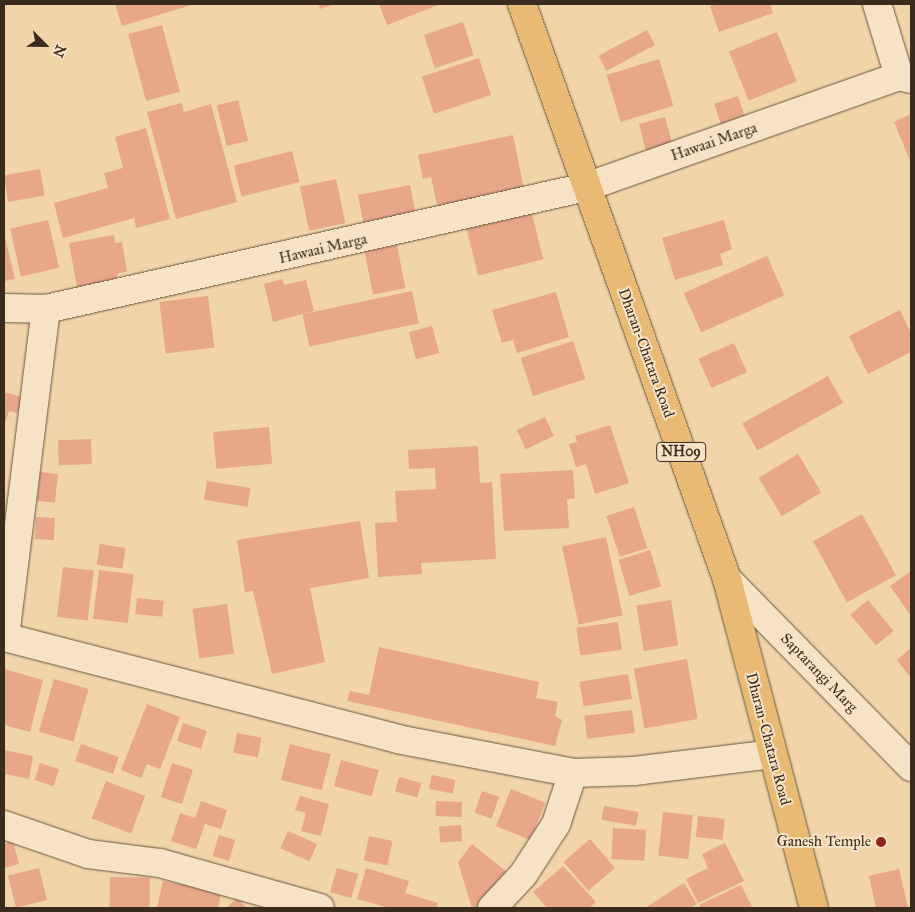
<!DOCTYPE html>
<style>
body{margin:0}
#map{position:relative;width:915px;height:912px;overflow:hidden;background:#f1d4a8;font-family:"IM FELL Great Primer",serif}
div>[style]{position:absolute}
.building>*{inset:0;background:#e7a788;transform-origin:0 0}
.roads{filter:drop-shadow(0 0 1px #685541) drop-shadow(0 0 1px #685541)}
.minor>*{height:28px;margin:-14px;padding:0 14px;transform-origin:14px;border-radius:14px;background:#f6e3c6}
.major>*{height:28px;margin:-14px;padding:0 14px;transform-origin:14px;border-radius:14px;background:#e8ba74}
.dots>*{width:14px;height:14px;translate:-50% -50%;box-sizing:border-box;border:2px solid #f6e3c6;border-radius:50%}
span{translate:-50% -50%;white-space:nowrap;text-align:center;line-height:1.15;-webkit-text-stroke:4px #f6e3c6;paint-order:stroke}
.shield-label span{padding:1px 4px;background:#f6e3c6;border:1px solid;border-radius:4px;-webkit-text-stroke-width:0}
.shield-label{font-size:14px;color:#3a2b1f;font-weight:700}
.street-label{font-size:15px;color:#3a2b1f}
.poi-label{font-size:15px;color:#3a2b1f}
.right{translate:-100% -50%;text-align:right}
.frame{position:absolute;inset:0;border:5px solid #3a2b1f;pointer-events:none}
.north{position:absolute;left:20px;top:20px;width:50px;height:50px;-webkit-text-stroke:4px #f6e3c6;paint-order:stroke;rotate:113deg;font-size:14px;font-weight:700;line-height:20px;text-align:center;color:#3a2b1f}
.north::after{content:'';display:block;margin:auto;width:18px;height:22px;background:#3a2b1f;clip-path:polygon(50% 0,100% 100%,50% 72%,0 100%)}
</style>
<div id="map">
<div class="building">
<div style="clip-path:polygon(115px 4px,195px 4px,122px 26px)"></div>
<div style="clip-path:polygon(319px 4px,335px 4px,320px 9px)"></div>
<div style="clip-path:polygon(379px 4px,441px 4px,387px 25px)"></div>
<div style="clip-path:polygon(718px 4px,770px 4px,773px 13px,719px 32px,710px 6px)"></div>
<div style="left:463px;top:22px;width:35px;height:41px;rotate:72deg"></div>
<div style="left:162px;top:25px;width:69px;height:35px;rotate:75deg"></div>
<div style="left:647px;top:30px;width:17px;height:55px;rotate:62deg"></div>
<div style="left:777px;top:32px;width:53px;height:52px;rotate:68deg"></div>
<div style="left:479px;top:58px;width:39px;height:60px;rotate:72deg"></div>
<div style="left:659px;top:59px;width:49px;height:55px;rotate:73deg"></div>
<div style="left:738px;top:96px;width:23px;height:25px;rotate:72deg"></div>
<div style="left:238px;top:100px;width:42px;height:22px;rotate:76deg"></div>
<div style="clip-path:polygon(182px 103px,184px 112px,211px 104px,237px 202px,176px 219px,147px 112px)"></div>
<div style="clip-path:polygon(911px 114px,911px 163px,894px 122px)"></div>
<div style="left:665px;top:117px;width:34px;height:27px;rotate:75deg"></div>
<div style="clip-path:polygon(146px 128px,170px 219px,136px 228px,134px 218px,63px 238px,54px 203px,108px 188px,104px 173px,123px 168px,115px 137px)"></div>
<div style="clip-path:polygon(513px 135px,525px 194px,439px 213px,431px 177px,423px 179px,418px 155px)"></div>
<div style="left:292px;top:151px;width:32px;height:60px;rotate:76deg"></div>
<div style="left:40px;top:169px;width:27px;height:37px;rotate:80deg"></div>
<div style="left:336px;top:179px;width:45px;height:37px;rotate:78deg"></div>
<div style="left:410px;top:185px;width:31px;height:53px;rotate:79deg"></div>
<div style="left:530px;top:206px;width:55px;height:67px;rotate:76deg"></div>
<div style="left:48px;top:220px;width:49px;height:39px;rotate:77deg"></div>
<div style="clip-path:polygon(724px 220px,732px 249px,720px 254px,723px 265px,675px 280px,662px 238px)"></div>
<div style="clip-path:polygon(4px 233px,15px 279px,4px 281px)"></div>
<div style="clip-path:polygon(114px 235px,115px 243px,122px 242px,127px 272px,118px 273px,116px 280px,77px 287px,69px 243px)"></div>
<div style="left:397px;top:245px;width:44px;height:33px;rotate:79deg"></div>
<div style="left:767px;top:256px;width:43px;height:91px;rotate:66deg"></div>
<div style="clip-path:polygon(282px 279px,284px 285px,306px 280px,314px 311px,273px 322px,264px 284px)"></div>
<div style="left:412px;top:291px;width:33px;height:112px;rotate:78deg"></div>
<div style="clip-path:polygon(556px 292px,569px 337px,517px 353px,513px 340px,502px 343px,492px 310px)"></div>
<div style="left:208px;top:296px;width:52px;height:49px;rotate:83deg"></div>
<div style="clip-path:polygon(900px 310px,911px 333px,911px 352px,868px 374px,849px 336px)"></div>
<div style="left:432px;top:326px;width:28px;height:24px;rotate:75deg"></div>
<div style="left:573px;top:341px;width:40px;height:55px;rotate:72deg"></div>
<div style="left:734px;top:343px;width:32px;height:39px;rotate:66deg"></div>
<div style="left:828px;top:376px;width:31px;height:98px;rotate:61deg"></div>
<div style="clip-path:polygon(4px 392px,22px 397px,18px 413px,9px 411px,4px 427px)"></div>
<div style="left:545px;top:417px;width:21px;height:31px;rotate:65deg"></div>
<div style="clip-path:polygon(610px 425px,629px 483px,595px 494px,586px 464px,576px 467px,569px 444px,577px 442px,575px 436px)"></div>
<div style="left:269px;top:427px;width:37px;height:56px;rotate:85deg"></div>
<div style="left:91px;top:439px;width:25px;height:33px;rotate:88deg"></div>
<div style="clip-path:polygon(478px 446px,480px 483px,492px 482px,496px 559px,421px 563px,422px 574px,378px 577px,375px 523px,397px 522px,395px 491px,436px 489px,435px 468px,409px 469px,408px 450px)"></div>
<div style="left:798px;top:454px;width:45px;height:46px;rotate:59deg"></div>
<div style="clip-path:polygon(573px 470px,575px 498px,567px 499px,569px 528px,504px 531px,500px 474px)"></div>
<div style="left:40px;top:472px;width:18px;height:29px;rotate:6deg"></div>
<div style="left:207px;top:481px;width:44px;height:19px;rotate:9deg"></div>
<div style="left:634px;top:507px;width:43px;height:29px;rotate:72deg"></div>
<div style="left:862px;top:514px;width:70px;height:56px;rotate:61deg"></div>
<div style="left:36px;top:517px;width:19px;height:22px;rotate:3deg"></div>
<div style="clip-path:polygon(360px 521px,369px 578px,310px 588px,325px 662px,272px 674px,253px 591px,245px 592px,237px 540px)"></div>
<div style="left:606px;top:537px;width:80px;height:45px;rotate:78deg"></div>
<div style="left:100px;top:544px;width:26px;height:21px;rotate:9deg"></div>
<div style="left:650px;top:550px;width:38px;height:33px;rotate:73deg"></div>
<div style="left:63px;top:567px;width:31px;height:50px;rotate:7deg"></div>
<div style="left:99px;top:570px;width:35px;height:49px;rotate:7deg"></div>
<div style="clip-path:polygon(911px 571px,911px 616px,890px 586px)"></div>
<div style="left:137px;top:598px;width:27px;height:16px;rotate:6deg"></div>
<div style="left:671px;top:600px;width:46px;height:35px;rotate:81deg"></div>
<div style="left:868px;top:600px;width:40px;height:23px;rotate:50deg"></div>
<div style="left:227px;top:604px;width:50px;height:35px;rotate:82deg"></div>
<div style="left:618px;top:622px;width:28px;height:42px;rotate:82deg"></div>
<div style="clip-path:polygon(379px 647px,539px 682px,536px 698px,558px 702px,555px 716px,562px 720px,555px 746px,347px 701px,350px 691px,369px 695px)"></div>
<div style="clip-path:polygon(911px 648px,911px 678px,897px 660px)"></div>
<div style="left:687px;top:659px;width:61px;height:54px;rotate:80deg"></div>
<div style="clip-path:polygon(4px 669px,43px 680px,30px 732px,4px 725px)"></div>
<div style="left:628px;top:674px;width:25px;height:49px;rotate:81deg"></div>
<div style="left:54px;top:679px;width:36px;height:55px;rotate:16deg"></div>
<div style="clip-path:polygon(147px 704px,180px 717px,160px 769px,147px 764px,141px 778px,121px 770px)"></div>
<div style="left:632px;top:710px;width:23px;height:48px;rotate:83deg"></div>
<div style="left:183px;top:723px;width:25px;height:19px;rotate:18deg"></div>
<div style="left:237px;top:733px;width:25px;height:20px;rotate:11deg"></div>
<div style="left:81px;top:744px;width:40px;height:18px;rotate:19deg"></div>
<div style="left:290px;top:744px;width:42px;height:37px;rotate:14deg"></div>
<div style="clip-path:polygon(4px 750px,33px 756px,29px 779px,6px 774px,4px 783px)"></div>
<div style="left:341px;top:760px;width:39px;height:27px;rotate:15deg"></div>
<div style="left:40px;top:763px;width:20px;height:18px;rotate:18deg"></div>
<div style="left:172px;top:763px;width:22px;height:36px;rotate:18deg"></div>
<div style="left:432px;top:775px;width:24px;height:14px;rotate:12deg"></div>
<div style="left:399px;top:777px;width:23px;height:15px;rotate:15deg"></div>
<div style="left:106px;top:781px;width:42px;height:40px;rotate:21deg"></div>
<div style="left:511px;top:789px;width:37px;height:40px;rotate:22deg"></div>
<div style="left:482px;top:791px;width:18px;height:23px;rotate:19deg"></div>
<div style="clip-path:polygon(300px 796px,329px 804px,321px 836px,301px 831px,306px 813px,295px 810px)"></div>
<div style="clip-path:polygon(201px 801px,227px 810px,221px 829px,205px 824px,196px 849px,171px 841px,180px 813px,195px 818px)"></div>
<div style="left:436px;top:801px;width:26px;height:15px;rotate:2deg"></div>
<div style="left:604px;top:806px;width:35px;height:14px;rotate:10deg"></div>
<div style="left:663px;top:812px;width:30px;height:44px;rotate:6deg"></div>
<div style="left:698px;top:816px;width:27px;height:21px;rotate:6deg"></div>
<div style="left:461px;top:825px;width:16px;height:22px;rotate:86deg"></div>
<div style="left:613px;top:828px;width:33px;height:31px;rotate:3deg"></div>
<div style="left:288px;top:831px;width:32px;height:19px;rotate:24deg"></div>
<div style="left:219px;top:835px;width:17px;height:22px;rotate:17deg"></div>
<div style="left:369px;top:836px;width:24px;height:25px;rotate:12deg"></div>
<div style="left:590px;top:839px;width:38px;height:35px;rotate:49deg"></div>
<div style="clip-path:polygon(13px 841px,19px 864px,4px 868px,4px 844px)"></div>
<div style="clip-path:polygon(725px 843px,744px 881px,698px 903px,686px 879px,708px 868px,702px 854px)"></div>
<div style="clip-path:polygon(472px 844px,508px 873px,481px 908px,472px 908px,458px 862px)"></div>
<div style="clip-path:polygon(563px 866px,596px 902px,589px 908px,547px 908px,533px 892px)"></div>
<div style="left:39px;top:868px;width:33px;height:32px;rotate:76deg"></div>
<div style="left:337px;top:868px;width:22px;height:25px;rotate:16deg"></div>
<div style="clip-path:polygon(366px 868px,409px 881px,405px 893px,438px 903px,437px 908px,390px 908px,357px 899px)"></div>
<div style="clip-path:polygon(899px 869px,908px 908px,876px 908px,869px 876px)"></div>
<div style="left:110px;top:877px;width:40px;height:31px;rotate:1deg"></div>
<div style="clip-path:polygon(163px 881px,221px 892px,218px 908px,157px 908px)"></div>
<div style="clip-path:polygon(684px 883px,697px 904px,690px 908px,645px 908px)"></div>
<div style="clip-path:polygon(741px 885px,752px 907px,700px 908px,699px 905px)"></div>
<div style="clip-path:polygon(237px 898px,247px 908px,226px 908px)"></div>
</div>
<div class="roads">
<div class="minor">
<div style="left:877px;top:4px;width:75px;rotate:73deg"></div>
<div style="left:4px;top:308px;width:42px;rotate:1.4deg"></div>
<div style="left:727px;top:579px;width:263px;rotate:45.6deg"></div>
<div style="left:4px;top:637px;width:406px;rotate:14.5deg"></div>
<div style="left:397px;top:739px;width:179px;rotate:10.9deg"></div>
<div style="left:573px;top:773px;width:61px;rotate:-1.9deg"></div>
<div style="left:634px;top:771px;width:139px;rotate:-7deg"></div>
<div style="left:5px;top:637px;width:331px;rotate:-82.9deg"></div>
<div style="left:46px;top:309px;width:554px;rotate:-12.73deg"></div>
<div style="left:586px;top:187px;width:332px;rotate:-19.5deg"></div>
<div style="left:899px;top:76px;width:12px;rotate:14deg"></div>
<div style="left:4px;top:825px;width:89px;rotate:19deg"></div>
<div style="left:88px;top:854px;width:73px;rotate:7.1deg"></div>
<div style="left:160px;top:863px;width:166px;rotate:15.7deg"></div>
<div style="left:492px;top:908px;width:45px;rotate:-46.8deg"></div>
<div style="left:523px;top:875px;width:61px;rotate:-57.1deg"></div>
<div style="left:556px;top:824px;width:54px;rotate:-71.6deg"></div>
</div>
<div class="major">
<div style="left:522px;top:4px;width:610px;rotate:70.38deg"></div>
<div style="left:727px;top:579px;width:340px;rotate:75.2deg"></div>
</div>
</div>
<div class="dots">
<div style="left:881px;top:842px;background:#8f2418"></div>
</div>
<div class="shield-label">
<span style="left:681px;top:452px">NH09</span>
</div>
<div class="street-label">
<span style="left:714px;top:142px;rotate:-19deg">Hawaai Marga</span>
<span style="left:323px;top:249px;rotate:-13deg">Hawaai Marga</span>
<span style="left:646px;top:353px;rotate:70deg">Dharan-Chatara Road</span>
<span style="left:819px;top:673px;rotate:46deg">Saptarangi Marg</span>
<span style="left:768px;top:739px;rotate:75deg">Dharan-Chatara Road</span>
</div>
<div class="poi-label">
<span class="right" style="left:871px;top:842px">Ganesh Temple</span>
</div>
<div class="frame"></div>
<div class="north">N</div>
</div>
